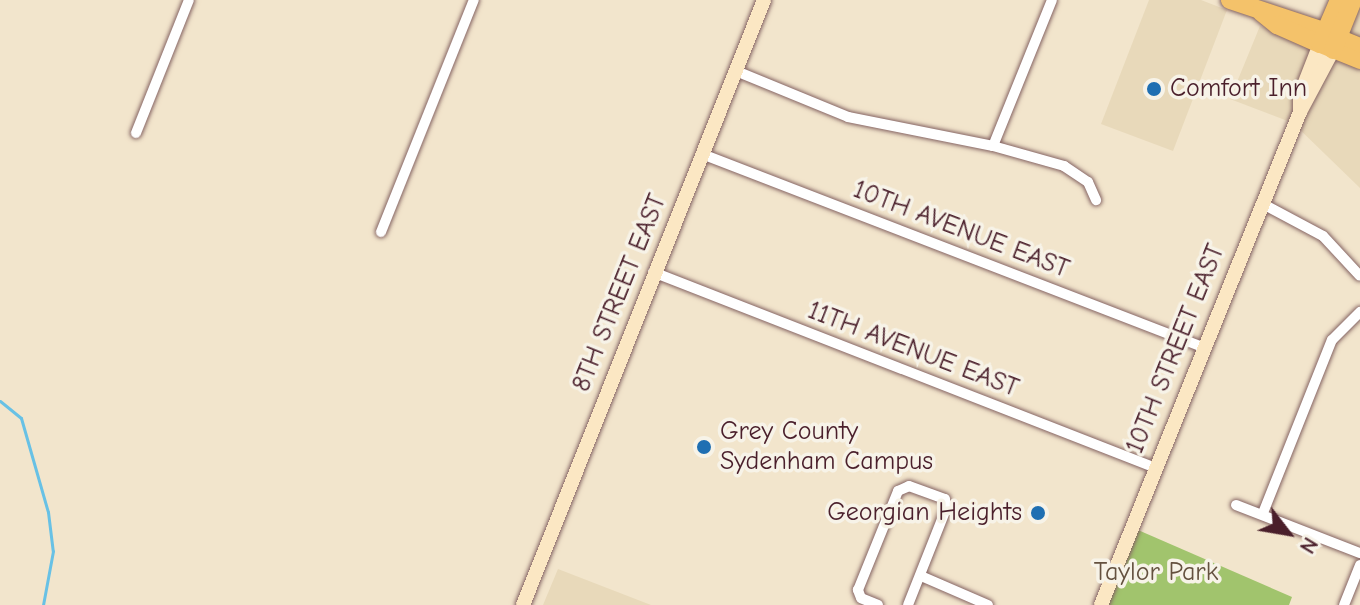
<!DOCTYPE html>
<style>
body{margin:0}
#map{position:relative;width:1360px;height:605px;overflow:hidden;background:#f2e5cc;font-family:"Comic Neue",sans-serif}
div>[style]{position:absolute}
.built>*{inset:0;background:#e8d9ba}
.green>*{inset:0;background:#a1c46d}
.stream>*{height:3px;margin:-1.5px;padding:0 1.5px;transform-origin:1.5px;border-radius:1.5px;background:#68c1e5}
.roads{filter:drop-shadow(0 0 2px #856463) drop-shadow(0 0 2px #856463)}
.street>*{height:10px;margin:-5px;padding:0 5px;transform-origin:5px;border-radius:5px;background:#fff}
.secondary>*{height:14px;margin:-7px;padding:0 7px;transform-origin:7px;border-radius:7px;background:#fbe7c3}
.primary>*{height:16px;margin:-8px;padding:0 8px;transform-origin:8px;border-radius:8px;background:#f4c26a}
.highway>*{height:18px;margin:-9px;padding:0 9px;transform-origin:9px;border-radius:9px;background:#f4c26a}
.dots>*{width:22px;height:22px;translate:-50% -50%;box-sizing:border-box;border:4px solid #f7f3e8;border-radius:50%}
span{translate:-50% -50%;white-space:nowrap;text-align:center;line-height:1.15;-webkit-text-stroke:7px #f7f3e8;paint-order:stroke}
.poi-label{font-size:26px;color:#4a1f2b}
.left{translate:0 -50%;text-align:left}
.right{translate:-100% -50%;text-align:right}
.street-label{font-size:26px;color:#4a1f2b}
.park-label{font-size:26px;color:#64513f}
.north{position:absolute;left:1248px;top:493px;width:80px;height:80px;-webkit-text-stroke:6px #f7f3e8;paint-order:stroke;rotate:121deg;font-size:22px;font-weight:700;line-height:32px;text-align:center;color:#4a1f2b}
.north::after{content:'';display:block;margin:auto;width:28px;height:36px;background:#4a1f2b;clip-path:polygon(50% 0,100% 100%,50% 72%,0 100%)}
</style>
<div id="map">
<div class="built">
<div style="clip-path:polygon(1149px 0,1201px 0,1227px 10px,1173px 151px,1101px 124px)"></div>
<div style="clip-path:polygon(1360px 0,1360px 188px,1293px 123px,1230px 99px,1260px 26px,1322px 51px)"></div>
<div style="clip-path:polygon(558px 569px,651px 605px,543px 605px)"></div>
</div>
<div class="green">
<div style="clip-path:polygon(1138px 530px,1292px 597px,1289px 605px,1108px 605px)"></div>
</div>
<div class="stream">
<div style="left:0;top:401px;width:27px;rotate:39deg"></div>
<div style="left:21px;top:418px;width:98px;rotate:74deg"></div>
<div style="left:48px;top:512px;width:39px;rotate:83deg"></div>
<div style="left:53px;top:551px;width:55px;rotate:100.5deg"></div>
</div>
<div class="roads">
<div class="street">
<div style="left:736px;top:71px;width:121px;rotate:22.3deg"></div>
<div style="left:848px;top:117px;width:148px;rotate:11.3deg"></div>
<div style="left:993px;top:146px;width:74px;rotate:15.7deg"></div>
<div style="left:1064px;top:166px;width:29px;rotate:34deg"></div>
<div style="left:1088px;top:182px;width:20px;rotate:66deg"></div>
<div style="left:136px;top:133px;width:143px;rotate:-68.3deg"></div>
<div style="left:993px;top:146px;width:157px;rotate:-68deg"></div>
<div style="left:702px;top:154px;width:539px;rotate:21.09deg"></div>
<div style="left:1263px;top:204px;width:68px;rotate:28.1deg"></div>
<div style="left:1323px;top:236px;width:54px;rotate:47.2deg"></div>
<div style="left:381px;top:232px;width:250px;rotate:-68.2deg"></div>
<div style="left:653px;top:272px;width:540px;rotate:21.29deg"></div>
<div style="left:1236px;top:505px;width:133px;rotate:21.2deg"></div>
<div style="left:1263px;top:513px;width:186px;rotate:-68.3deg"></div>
<div style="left:1332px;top:340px;width:40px;rotate:-45deg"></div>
<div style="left:921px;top:576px;width:73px;rotate:23.4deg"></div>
<div style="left:878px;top:605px;width:18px;rotate:-158deg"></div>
<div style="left:861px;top:598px;width:9px;rotate:-111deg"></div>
<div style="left:858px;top:590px;width:107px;rotate:-68deg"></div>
<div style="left:898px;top:491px;width:12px;rotate:-24deg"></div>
<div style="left:909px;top:486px;width:38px;rotate:20deg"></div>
<div style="left:945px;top:499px;width:10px;rotate:84deg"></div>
<div style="left:946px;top:509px;width:103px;rotate:111.6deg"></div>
<div style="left:1344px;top:605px;width:43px;rotate:-68.2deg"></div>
</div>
<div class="secondary">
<div style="left:1300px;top:112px;width:17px;rotate:-90deg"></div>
<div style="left:1300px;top:95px;width:55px;rotate:-68.6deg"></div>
<div style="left:523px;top:605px;width:651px;rotate:-68.28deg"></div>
<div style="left:1101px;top:605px;width:532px;rotate:-68.02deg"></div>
<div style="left:1300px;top:112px;width:70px;rotate:-62deg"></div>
</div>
<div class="primary">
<div style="left:1328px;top:33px;width:35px;rotate:22deg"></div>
<div style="left:1321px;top:45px;width:42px;rotate:22.3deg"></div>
</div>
<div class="highway">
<div style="left:1230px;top:0;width:101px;rotate:18.4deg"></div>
<div style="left:1261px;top:12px;width:21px;rotate:39deg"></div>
<div style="left:1277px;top:25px;width:47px;rotate:23.8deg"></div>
<div style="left:1320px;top:44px;width:48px;rotate:-66.6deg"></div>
<div style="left:1333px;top:50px;width:54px;rotate:-68.2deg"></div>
</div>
</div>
<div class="dots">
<div style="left:1154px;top:89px;background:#1f6fb2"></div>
<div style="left:704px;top:447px;background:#1f6fb2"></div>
<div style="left:1038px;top:513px;background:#1f6fb2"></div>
</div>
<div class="poi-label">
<span class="left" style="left:1170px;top:89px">Comfort Inn</span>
<span class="left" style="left:720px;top:447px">Grey County<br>Sydenham Campus</span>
<span class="right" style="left:1022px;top:513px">Georgian Heights</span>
</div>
<div class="street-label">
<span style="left:961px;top:230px;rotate:21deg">10TH AVENUE EAST</span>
<span style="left:620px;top:293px;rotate:-68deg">8TH STREET EAST</span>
<span style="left:1176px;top:349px;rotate:-68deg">10TH STREET EAST</span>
<span style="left:913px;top:350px;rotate:21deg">11TH AVENUE EAST</span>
</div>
<div class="park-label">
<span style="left:1156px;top:573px">Taylor Park</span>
</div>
<div class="north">N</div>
</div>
